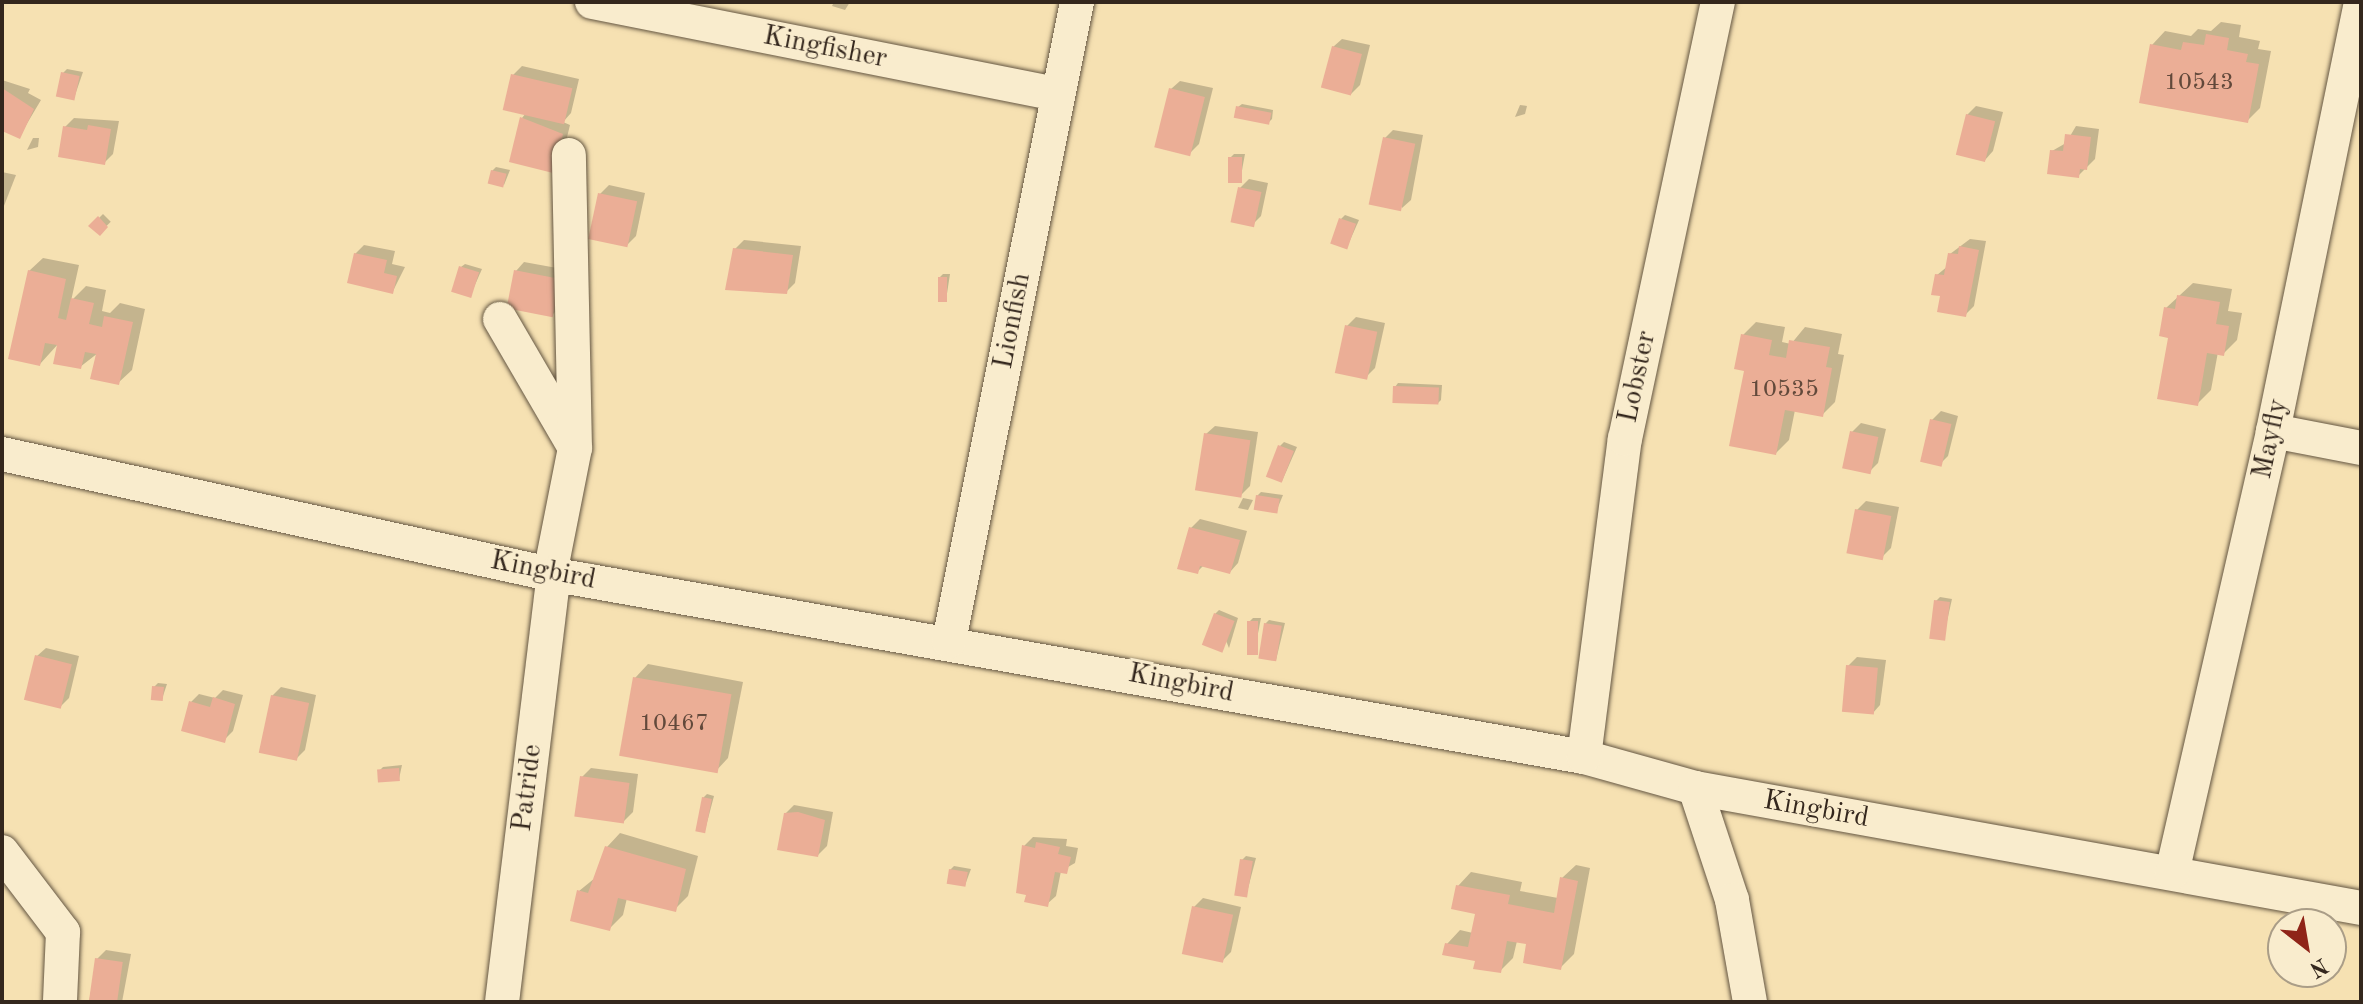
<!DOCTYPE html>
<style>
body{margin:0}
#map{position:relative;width:2363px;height:1004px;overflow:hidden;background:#f6e1b2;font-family:"Old Standard TT",serif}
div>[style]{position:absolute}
.shadow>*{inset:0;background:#0003;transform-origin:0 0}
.building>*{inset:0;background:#ebae96;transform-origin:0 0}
.roads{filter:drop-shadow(0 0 2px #645642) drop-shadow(0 0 2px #645642)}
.minor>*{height:34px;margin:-17px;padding:0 17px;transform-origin:17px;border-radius:17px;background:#f9eccd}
span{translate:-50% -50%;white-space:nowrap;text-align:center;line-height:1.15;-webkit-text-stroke:6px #f9eccd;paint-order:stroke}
.number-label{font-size:24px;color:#62493b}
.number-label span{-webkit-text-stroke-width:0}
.street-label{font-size:28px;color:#34271d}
.frame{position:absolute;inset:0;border:4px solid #34271d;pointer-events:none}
.north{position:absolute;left:2267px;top:908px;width:80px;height:80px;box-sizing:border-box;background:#f9eccd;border:2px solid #aa9d87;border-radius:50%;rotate:149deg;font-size:22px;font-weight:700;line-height:32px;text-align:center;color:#34271d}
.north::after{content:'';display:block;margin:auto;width:28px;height:36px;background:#8f2418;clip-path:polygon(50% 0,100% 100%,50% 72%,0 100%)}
</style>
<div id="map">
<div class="shadow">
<div style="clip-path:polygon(834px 2px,850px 2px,845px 10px,832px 6px)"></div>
<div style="clip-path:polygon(2221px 22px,2241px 25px,2239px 37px,2260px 41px,2258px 49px,2271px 51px,2260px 108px,2247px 121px,2152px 45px,2165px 31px,2191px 36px,2198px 29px,2211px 31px)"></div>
<div style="clip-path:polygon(1342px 39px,1370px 45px,1360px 85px,1351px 94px,1333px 47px)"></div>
<div style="clip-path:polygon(522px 66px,579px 79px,571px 113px,563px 122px,570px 125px,561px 162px,522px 118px,526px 113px,513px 75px)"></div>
<div style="clip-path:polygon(67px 69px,83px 72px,74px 98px,63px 73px)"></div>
<div style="clip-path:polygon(2px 80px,30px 89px,28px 93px,41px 100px,19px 137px,2px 129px)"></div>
<div style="clip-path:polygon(1180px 81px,1213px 88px,1199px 144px,1190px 153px,1171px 89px)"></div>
<div style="clip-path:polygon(1242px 104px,1273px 110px,1272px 119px,1268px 123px,1238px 107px)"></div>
<div style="clip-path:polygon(1520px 105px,1527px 106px,1525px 114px,1515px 117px)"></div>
<div style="clip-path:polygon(1976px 106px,2003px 112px,1993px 151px,1985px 160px,1967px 115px)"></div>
<div style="clip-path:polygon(74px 118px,119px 121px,113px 154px,104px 163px,65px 127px)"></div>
<div style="clip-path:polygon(2076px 126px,2099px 129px,2095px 159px,2078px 176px,2052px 151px,2066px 143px)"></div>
<div style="clip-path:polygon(1393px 130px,1423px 135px,1411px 200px,1402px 208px,1385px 138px)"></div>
<div style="clip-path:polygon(33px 138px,39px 138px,38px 147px,27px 150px)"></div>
<div style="clip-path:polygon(1234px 154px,1245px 154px,1240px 181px,1230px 158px)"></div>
<div style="clip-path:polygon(496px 167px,510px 170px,504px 185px,492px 171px)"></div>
<div style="clip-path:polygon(2px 172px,16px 175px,2px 211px)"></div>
<div style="clip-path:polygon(1249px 179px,1268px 183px,1261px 216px,1253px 224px,1240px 188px)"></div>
<div style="clip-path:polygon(609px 185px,645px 193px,636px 236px,627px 245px,600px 194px)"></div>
<div style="left:103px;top:214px;width:11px;height:17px;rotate:45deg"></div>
<div style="clip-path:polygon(1345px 215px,1359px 220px,1347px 247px,1341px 219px)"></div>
<div style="clip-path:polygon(1970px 239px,1986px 241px,1974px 306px,1965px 315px,1942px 295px,1937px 275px,1948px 266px,1950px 254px)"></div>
<div style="clip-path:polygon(744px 240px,801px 246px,795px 283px,786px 292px,735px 249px)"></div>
<div style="clip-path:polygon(364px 245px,395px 251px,392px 264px,405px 267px,393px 291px,355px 254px)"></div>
<div style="clip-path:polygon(43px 258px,79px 265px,71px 301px,86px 286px,106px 290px,102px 311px,110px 313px,120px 303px,145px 309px,132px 370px,118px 383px,98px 353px,80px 367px,59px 343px,40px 364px,29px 271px)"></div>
<div style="clip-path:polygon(524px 262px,568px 270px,562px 305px,553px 314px,516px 271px)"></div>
<div style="clip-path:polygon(465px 264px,482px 269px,470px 296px,461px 267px)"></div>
<div style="clip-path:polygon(943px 274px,950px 274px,946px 300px,939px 278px)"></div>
<div style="clip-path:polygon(2193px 283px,2232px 289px,2228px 311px,2242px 313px,2237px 340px,2224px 353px,2218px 352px,2211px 390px,2197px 404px,2170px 336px,2166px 308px)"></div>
<div style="clip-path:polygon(1356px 317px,1385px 323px,1375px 368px,1366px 377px,1347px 326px)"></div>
<div style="clip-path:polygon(1756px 322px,1785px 327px,1782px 342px,1791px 344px,1805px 327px,1842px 334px,1838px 354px,1844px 355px,1835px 402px,1822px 415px,1795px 410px,1789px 440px,1776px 453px,1746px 370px,1743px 335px)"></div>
<div style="clip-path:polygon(1398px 383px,1442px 385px,1441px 400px,1437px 404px,1395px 387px)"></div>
<div style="clip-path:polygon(1941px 411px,1958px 416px,1948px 456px,1939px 465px,1932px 420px)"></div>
<div style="clip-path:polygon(1861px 423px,1886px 429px,1878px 463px,1869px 472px,1852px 432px)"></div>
<div style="clip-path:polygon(1215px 426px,1258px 432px,1250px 486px,1241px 495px,1206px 434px)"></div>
<div style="clip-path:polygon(1284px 442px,1297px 447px,1282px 481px,1280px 446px)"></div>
<div style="clip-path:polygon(1261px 492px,1283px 495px,1276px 512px,1257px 496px)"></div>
<div style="clip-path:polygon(1243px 498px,1253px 500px,1248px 510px,1238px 508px)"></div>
<div style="clip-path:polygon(1866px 501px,1899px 507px,1891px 548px,1882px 557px,1857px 510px)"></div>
<div style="clip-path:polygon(1200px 519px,1247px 531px,1238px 563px,1230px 572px,1204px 565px,1197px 572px,1191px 528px)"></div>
<div style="clip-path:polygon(1940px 597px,1952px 599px,1943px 639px,1936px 601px)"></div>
<div style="clip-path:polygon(1219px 610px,1238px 618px,1229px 648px,1215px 614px)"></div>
<div style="clip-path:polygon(1253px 618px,1261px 618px,1254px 654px,1249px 622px)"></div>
<div style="clip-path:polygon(1269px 620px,1285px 623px,1276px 660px,1265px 624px)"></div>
<div style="clip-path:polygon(46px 648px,79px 656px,69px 698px,60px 707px,37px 656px)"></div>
<div style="clip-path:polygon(1857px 657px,1886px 660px,1880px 705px,1872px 714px,1848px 666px)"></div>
<div style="clip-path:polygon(648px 664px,743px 682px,728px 758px,715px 772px,635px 678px)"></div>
<div style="clip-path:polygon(158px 683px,167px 684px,162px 699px,154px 687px)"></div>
<div style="clip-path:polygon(281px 687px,316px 695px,305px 750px,296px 759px,272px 696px)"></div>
<div style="clip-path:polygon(223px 690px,243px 695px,233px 731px,224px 740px,190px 703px,199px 694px,215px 698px)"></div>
<div style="clip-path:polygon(402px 765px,399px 779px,379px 771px,383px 767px)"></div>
<div style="clip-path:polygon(591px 768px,638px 774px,633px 812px,624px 821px,582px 777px)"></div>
<div style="clip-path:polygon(707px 794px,714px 796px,705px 830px,703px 798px)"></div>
<div style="clip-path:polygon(794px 805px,833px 812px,827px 846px,818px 855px,785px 814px)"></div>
<div style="clip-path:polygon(620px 833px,698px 856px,688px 896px,675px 909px,627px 898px,623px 915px,610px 928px,579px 891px,595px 878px,607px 847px)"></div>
<div style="clip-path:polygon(1033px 837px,1067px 839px,1066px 846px,1078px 848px,1075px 863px,1061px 871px,1056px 896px,1047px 904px,1018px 891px,1024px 846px)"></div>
<div style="clip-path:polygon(1246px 856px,1256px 858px,1246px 896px,1242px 860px)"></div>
<div style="clip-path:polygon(1576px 865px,1590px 868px,1574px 954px,1560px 968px,1529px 943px,1517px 941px,1513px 958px,1500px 971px,1447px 944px,1460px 930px,1473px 933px,1477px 912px,1458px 886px,1471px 872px,1522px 882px,1520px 891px,1558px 898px,1562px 878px)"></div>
<div style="clip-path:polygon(954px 866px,971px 869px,965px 885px,950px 870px)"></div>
<div style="clip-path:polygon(1203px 898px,1241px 907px,1231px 952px,1222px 961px,1194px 907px)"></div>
<div style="clip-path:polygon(106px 950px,131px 954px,122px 1002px,89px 1002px,97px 959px)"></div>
</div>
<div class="building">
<div style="clip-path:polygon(2206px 34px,2229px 38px,2227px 50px,2248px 54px,2246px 62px,2259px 64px,2248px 123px,2139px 103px,2150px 44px,2181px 50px,2183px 42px,2204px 45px)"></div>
<div style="left:1332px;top:46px;width:31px;height:43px;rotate:15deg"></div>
<div style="left:61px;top:72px;width:19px;height:25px;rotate:12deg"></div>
<div style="left:511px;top:74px;width:63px;height:37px;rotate:13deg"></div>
<div style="clip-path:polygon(2px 88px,34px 109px,20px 139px,2px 131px)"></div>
<div style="left:1169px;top:88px;width:37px;height:61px;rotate:14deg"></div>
<div style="left:1236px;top:106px;width:36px;height:12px;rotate:11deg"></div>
<div style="left:1966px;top:114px;width:30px;height:42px;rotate:14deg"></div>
<div style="clip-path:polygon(520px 117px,563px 134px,553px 173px,509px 162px)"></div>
<div style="clip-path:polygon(88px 125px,111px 129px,105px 165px,58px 157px,63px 126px,87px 130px)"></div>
<div style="clip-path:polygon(2065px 134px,2091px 137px,2087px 170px,2080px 169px,2079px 178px,2047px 174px,2050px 150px,2063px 151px)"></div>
<div style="left:1383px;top:137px;width:33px;height:69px;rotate:12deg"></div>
<div style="left:1228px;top:157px;width:14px;height:26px"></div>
<div style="left:491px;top:170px;width:16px;height:14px;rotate:14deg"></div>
<div style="left:1238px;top:187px;width:24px;height:36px;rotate:12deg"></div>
<div style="left:598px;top:193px;width:40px;height:47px;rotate:12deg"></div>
<div style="clip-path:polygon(98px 216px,108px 227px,100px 236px,88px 226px)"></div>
<div style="left:1339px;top:218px;width:18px;height:27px;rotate:19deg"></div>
<div style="clip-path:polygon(1959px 246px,1979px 250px,1966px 317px,1937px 312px,1940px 296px,1931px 295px,1935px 274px,1944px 275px,1948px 253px,1958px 254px)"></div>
<div style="clip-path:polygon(733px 248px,793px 255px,787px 294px,725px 290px)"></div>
<div style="clip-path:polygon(354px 253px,387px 260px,384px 273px,397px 276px,393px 294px,347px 283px)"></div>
<div style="left:459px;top:266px;width:21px;height:27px;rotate:17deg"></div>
<div style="clip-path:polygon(28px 270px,66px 279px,58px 318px,66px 320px,71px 298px,94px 303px,89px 324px,102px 327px,104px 316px,133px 322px,119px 385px,90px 379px,96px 354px,85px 352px,81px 369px,53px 364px,57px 345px,45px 343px,40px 366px,8px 359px)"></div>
<div style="left:514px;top:270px;width:47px;height:39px;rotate:11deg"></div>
<div style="left:938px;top:277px;width:9px;height:25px"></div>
<div style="clip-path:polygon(2177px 295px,2220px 302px,2216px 324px,2229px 326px,2224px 356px,2207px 353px,2198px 406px,2157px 399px,2168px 338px,2159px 336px,2164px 307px,2175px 309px)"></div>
<div style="left:1345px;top:325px;width:33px;height:49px;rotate:12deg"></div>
<div style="clip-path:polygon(1741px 334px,1772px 340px,1769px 355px,1786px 358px,1789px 340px,1830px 347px,1826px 367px,1832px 368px,1823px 417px,1785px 410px,1776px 455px,1729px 446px,1744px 371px,1734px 369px)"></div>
<div style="left:1393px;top:386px;width:46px;height:17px;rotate:2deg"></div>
<div style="left:1930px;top:419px;width:22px;height:44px;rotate:13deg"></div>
<div style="left:1850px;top:431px;width:29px;height:38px;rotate:12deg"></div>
<div style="left:1204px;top:433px;width:47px;height:58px;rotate:9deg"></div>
<div style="left:1278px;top:445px;width:17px;height:34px;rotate:21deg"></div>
<div style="left:1256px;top:495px;width:24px;height:15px;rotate:9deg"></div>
<div style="left:1855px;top:509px;width:37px;height:45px;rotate:11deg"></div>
<div style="clip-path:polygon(1189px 527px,1240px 540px,1230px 574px,1200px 566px,1198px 574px,1177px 569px)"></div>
<div style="left:1934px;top:600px;width:16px;height:39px;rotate:7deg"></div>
<div style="left:1214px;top:613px;width:22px;height:34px;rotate:21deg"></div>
<div style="left:1247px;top:621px;width:11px;height:34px"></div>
<div style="left:1264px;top:623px;width:18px;height:36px;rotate:9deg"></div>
<div style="left:35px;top:655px;width:38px;height:46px;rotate:14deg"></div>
<div style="left:1846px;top:665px;width:32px;height:47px;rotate:5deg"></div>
<div style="left:633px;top:677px;width:100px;height:80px;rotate:10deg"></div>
<div style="left:152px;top:686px;width:12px;height:14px;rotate:5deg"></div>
<div style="left:271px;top:695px;width:39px;height:59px;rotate:12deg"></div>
<div style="clip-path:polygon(213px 697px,235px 704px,225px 743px,181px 731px,189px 701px,210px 707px)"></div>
<div style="left:399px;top:768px;width:13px;height:22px;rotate:86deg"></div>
<div style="left:580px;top:776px;width:50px;height:41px;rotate:8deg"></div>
<div style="left:702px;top:797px;width:10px;height:35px;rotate:11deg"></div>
<div style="clip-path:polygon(798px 812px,825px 820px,818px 857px,777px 850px,784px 813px)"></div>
<div style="clip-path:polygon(1036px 842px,1060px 847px,1058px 854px,1071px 857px,1067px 874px,1055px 872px,1048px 907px,1024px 902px,1026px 895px,1016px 893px,1022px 845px,1035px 848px)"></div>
<div style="clip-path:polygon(605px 846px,686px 869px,676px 912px,618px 898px,610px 931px,570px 921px,577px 890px,588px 893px)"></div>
<div style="left:1240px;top:859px;width:13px;height:37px;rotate:9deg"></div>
<div style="left:949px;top:869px;width:19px;height:15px;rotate:9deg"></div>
<div style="clip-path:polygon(1560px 877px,1578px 881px,1561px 970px,1523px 963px,1526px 944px,1507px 941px,1501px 973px,1473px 969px,1475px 961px,1442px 955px,1445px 943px,1468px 947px,1475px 914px,1451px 909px,1456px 885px,1510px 895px,1508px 904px,1554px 913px)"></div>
<div style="left:1192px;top:906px;width:42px;height:49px;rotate:12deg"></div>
<div style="left:95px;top:958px;width:28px;height:45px;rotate:8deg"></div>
</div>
<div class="roads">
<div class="minor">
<div style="left:592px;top:2px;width:475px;rotate:11.2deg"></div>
<div style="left:500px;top:319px;width:149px;rotate:59.8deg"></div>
<div style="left:2273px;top:431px;width:90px;rotate:10.9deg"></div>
<div style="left:2px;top:454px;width:561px;rotate:12.35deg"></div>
<div style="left:550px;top:574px;width:1050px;rotate:10.04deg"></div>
<div style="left:1584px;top:757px;width:115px;rotate:15.6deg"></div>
<div style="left:1695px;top:788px;width:677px;rotate:10.21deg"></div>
<div style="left:550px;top:574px;width:128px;rotate:-78.8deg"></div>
<div style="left:575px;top:448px;width:293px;rotate:-91.2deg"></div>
<div style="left:949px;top:641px;width:652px;rotate:-78.67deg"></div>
<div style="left:1584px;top:757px;width:321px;rotate:-82.7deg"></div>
<div style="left:1625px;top:439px;width:447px;rotate:-78deg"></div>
<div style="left:1695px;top:788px;width:118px;rotate:71.7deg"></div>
<div style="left:1732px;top:900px;width:104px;rotate:80deg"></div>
<div style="left:2px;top:852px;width:101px;rotate:52.7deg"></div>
<div style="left:63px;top:932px;width:70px;rotate:92.5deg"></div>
<div style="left:2172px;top:873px;width:453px;rotate:-77.1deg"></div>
<div style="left:2273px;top:431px;width:437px;rotate:-78.4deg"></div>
<div style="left:502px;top:1002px;width:430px;rotate:-83.1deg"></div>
</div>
</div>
<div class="number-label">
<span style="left:2199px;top:84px">10543</span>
<span style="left:1784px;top:391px">10535</span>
<span style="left:674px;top:725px">10467</span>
</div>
<div class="street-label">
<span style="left:825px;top:48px;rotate:11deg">Kingfisher</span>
<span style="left:1013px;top:321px;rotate:-79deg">Lionfish</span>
<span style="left:1638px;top:377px;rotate:-78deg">Lobster</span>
<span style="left:2271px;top:439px;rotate:-78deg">Mayfly</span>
<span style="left:543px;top:571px;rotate:11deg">Kingbird</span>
<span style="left:1181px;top:684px;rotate:11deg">Kingbird</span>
<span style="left:528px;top:788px;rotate:-83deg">Patride</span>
<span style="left:1816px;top:810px;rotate:10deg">Kingbird</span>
</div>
<div class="frame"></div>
<div class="north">N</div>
</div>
